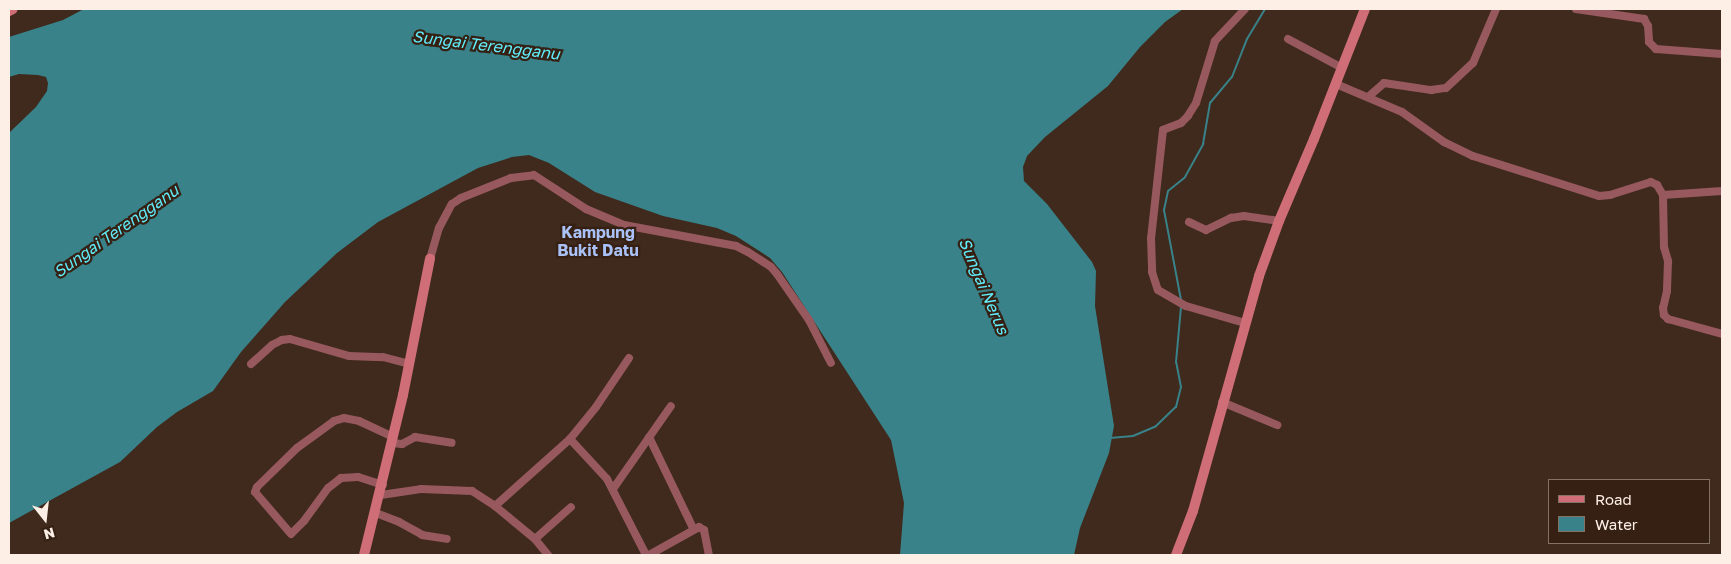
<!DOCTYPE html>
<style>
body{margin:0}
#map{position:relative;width:1731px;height:564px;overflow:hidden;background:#3f2a1d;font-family:"Golos Text",sans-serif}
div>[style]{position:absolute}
.water>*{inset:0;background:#398289}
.stream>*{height:2px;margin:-1px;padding:0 1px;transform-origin:1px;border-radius:1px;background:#398289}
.street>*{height:8px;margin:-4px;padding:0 4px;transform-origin:4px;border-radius:4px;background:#97595e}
.secondary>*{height:10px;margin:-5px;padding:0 5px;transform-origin:5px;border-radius:5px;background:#d06e78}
span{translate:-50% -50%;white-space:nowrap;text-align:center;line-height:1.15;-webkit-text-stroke:4.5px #352013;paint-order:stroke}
.water-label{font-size:16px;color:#61ecfa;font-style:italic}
.neighbourhood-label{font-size:16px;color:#aac1f7;font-weight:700}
.frame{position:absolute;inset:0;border:10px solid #fdeee6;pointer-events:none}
.legend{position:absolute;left:1548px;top:479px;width:162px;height:65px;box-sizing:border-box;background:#352013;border:1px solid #857267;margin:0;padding:6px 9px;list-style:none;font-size:15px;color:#fdeee6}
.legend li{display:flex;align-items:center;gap:10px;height:25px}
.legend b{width:25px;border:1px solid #857267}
.north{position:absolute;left:20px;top:494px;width:50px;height:50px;-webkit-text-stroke:4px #352013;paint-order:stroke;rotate:164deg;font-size:14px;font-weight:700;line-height:20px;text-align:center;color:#fdeee6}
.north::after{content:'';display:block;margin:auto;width:18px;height:22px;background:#fdeee6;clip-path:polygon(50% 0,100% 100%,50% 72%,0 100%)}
</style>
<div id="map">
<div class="water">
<div style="clip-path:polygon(84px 9px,1183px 9px,1165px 22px,1140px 47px,1108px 86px,1045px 137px,1027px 156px,1023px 167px,1024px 181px,1047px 204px,1092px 262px,1096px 271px,1095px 306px,1114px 426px,1109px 453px,1080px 528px,1074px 555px,900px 555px,904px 503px,891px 440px,782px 272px,770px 258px,736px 236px,717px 228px,663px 216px,595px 192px,549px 163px,529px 155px,512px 157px,478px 168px,378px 222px,337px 253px,285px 302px,241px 352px,213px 391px,177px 412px,157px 427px,120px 462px,9px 523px,9px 133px,36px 107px,47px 91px,48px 83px,46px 77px,38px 75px,19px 74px,9px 77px,9px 37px,63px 20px)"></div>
</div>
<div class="stream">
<div style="left:1181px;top:300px;width:92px;rotate:-100.7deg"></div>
<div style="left:1164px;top:210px;width:19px;rotate:-78deg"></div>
<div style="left:1168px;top:191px;width:22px;rotate:-39deg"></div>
<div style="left:1185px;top:177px;width:38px;rotate:-61deg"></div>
<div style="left:1203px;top:144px;width:42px;rotate:-80.3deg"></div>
<div style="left:1210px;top:103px;width:34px;rotate:-50deg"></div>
<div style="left:1232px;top:77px;width:41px;rotate:-68.5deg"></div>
<div style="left:1247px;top:39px;width:35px;rotate:-59deg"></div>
<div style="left:1110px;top:438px;width:23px;rotate:-5deg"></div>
<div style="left:1133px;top:436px;width:25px;rotate:-23deg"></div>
<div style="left:1156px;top:426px;width:28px;rotate:-44deg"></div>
<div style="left:1176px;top:407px;width:21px;rotate:-76deg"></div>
<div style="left:1181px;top:387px;width:25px;rotate:-101deg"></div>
<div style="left:1176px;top:362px;width:55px;rotate:-84.8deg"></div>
</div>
<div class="street">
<div style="left:1245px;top:9px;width:44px;rotate:133.2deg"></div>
<div style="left:1215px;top:41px;width:65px;rotate:107deg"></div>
<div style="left:1196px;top:103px;width:15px;rotate:122deg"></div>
<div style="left:1188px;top:116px;width:10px;rotate:135deg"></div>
<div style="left:1181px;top:123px;width:19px;rotate:159deg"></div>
<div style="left:1163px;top:130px;width:109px;rotate:96.3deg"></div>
<div style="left:1151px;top:238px;width:34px;rotate:88deg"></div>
<div style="left:1152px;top:272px;width:19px;rotate:72deg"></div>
<div style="left:1158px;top:290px;width:32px;rotate:30deg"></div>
<div style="left:1186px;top:306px;width:61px;rotate:16.1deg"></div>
<div style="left:1576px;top:9px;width:69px;rotate:8.4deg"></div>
<div style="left:1644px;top:19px;width:8px;rotate:60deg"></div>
<div style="left:1648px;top:26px;width:16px;rotate:86deg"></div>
<div style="left:1649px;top:42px;width:10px;rotate:45deg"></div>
<div style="left:1656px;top:49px;width:66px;rotate:4.3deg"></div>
<div style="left:1288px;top:39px;width:61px;rotate:28.2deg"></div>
<div style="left:1336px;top:84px;width:72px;rotate:23deg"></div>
<div style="left:1402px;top:112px;width:52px;rotate:35.5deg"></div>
<div style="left:1444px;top:142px;width:32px;rotate:26deg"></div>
<div style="left:1473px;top:156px;width:132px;rotate:17.6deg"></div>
<div style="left:1599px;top:196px;width:11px;rotate:-5deg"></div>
<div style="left:1610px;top:195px;width:43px;rotate:-17.6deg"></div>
<div style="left:1651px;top:182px;width:7px;rotate:27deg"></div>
<div style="left:1657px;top:185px;width:12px;rotate:59deg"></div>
<div style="left:1663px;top:195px;width:59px;rotate:-3.9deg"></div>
<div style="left:1368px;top:97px;width:21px;rotate:-41deg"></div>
<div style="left:1384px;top:83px;width:48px;rotate:8.5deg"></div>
<div style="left:1431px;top:90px;width:15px;rotate:-8deg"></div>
<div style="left:1446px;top:88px;width:37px;rotate:-43deg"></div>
<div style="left:1473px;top:63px;width:59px;rotate:-66.9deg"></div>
<div style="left:1663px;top:195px;width:52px;rotate:88.9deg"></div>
<div style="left:1664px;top:247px;width:15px;rotate:74deg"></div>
<div style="left:1668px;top:261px;width:30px;rotate:92deg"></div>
<div style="left:1667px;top:291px;width:17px;rotate:103deg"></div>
<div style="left:1663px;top:308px;width:7px;rotate:82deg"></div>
<div style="left:1664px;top:315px;width:6px;rotate:45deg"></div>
<div style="left:1668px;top:319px;width:56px;rotate:15.5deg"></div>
<div style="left:1189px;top:222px;width:19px;rotate:25deg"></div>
<div style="left:1206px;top:230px;width:28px;rotate:-26deg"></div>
<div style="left:1231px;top:218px;width:13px;rotate:-9deg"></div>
<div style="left:1244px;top:216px;width:35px;rotate:8deg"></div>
<div style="left:430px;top:259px;width:32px;rotate:-74deg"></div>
<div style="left:439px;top:228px;width:27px;rotate:-62deg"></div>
<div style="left:452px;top:204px;width:11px;rotate:-34deg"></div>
<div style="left:461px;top:198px;width:54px;rotate:-21.8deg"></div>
<div style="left:511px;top:178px;width:23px;rotate:-7deg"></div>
<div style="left:534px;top:175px;width:62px;rotate:33.2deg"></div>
<div style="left:586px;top:209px;width:41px;rotate:22.8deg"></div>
<div style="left:624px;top:225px;width:114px;rotate:10.6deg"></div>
<div style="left:736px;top:246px;width:13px;rotate:27deg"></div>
<div style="left:748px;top:252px;width:27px;rotate:33deg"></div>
<div style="left:771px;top:267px;width:9px;rotate:49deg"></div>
<div style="left:777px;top:274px;width:56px;rotate:55.2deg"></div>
<div style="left:809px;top:320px;width:48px;rotate:62.9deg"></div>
<div style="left:251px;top:364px;width:28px;rotate:-42deg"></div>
<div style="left:272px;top:345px;width:11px;rotate:-27deg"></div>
<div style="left:282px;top:340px;width:8px;rotate:-7deg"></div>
<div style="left:290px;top:339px;width:61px;rotate:16.1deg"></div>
<div style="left:349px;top:356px;width:34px;rotate:2deg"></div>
<div style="left:383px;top:357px;width:27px;rotate:15deg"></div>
<div style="left:1222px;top:402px;width:60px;rotate:22.7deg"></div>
<div style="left:649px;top:437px;width:103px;rotate:64.2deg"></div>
<div style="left:570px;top:439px;width:54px;rotate:47.2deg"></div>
<div style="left:607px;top:479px;width:85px;rotate:62.8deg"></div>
<div style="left:392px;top:443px;width:10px;rotate:6deg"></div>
<div style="left:402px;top:444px;width:15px;rotate:-28deg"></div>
<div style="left:415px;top:437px;width:37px;rotate:9deg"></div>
<div style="left:383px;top:485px;width:26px;rotate:-162deg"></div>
<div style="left:358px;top:477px;width:17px;rotate:177deg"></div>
<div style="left:341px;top:478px;width:16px;rotate:142deg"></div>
<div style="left:328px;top:488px;width:41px;rotate:126deg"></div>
<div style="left:304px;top:521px;width:18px;rotate:135deg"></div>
<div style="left:291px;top:534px;width:55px;rotate:-130.6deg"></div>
<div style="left:255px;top:492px;width:5px;rotate:-68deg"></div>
<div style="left:257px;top:487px;width:56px;rotate:-44.3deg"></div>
<div style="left:297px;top:448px;width:46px;rotate:-36.1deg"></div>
<div style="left:334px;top:421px;width:10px;rotate:-17deg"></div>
<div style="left:344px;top:418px;width:15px;rotate:11deg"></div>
<div style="left:359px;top:421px;width:38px;rotate:25deg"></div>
<div style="left:613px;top:489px;width:101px;rotate:-55.1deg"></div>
<div style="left:381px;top:495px;width:40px;rotate:-8.5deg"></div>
<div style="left:421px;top:489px;width:51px;rotate:2.2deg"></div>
<div style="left:472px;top:491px;width:27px;rotate:33deg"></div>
<div style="left:495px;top:506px;width:52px;rotate:39.5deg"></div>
<div style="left:535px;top:539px;width:21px;rotate:51deg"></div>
<div style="left:495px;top:506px;width:101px;rotate:-41.8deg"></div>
<div style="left:570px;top:439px;width:41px;rotate:-50.9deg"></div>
<div style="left:596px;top:407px;width:59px;rotate:-56deg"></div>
<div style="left:376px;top:513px;width:25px;rotate:21deg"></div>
<div style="left:399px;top:522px;width:26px;rotate:29deg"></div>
<div style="left:422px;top:535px;width:25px;rotate:9deg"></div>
<div style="left:535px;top:539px;width:48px;rotate:-41.6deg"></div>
<div style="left:649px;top:555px;width:57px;rotate:-29.2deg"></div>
<div style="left:699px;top:527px;width:6px;rotate:31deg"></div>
<div style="left:704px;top:530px;width:25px;rotate:79deg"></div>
</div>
<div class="secondary">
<div style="left:9px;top:11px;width:4px;rotate:-27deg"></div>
<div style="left:364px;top:555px;width:165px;rotate:-76.3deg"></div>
<div style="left:403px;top:395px;width:139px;rotate:-78.8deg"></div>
<div style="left:1176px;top:555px;width:47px;rotate:-68.9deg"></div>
<div style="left:1193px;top:511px;width:244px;rotate:-74.3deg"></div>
<div style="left:1259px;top:276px;width:59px;rotate:-70deg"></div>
<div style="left:1279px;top:221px;width:89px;rotate:-66.9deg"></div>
<div style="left:1314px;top:139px;width:140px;rotate:-68.6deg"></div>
</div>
<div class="water-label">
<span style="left:486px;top:45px;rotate:7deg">Sungai Terengganu</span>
<span style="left:116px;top:231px;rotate:-35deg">Sungai Terengganu</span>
<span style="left:984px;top:286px;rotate:67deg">Sungai Nerus</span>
</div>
<div class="neighbourhood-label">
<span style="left:598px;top:241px">Kampung<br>Bukit Datu</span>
</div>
<div class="frame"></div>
<ul class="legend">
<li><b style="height:6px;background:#d06e78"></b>Road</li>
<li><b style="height:14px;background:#398289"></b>Water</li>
</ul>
<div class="north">N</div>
</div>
